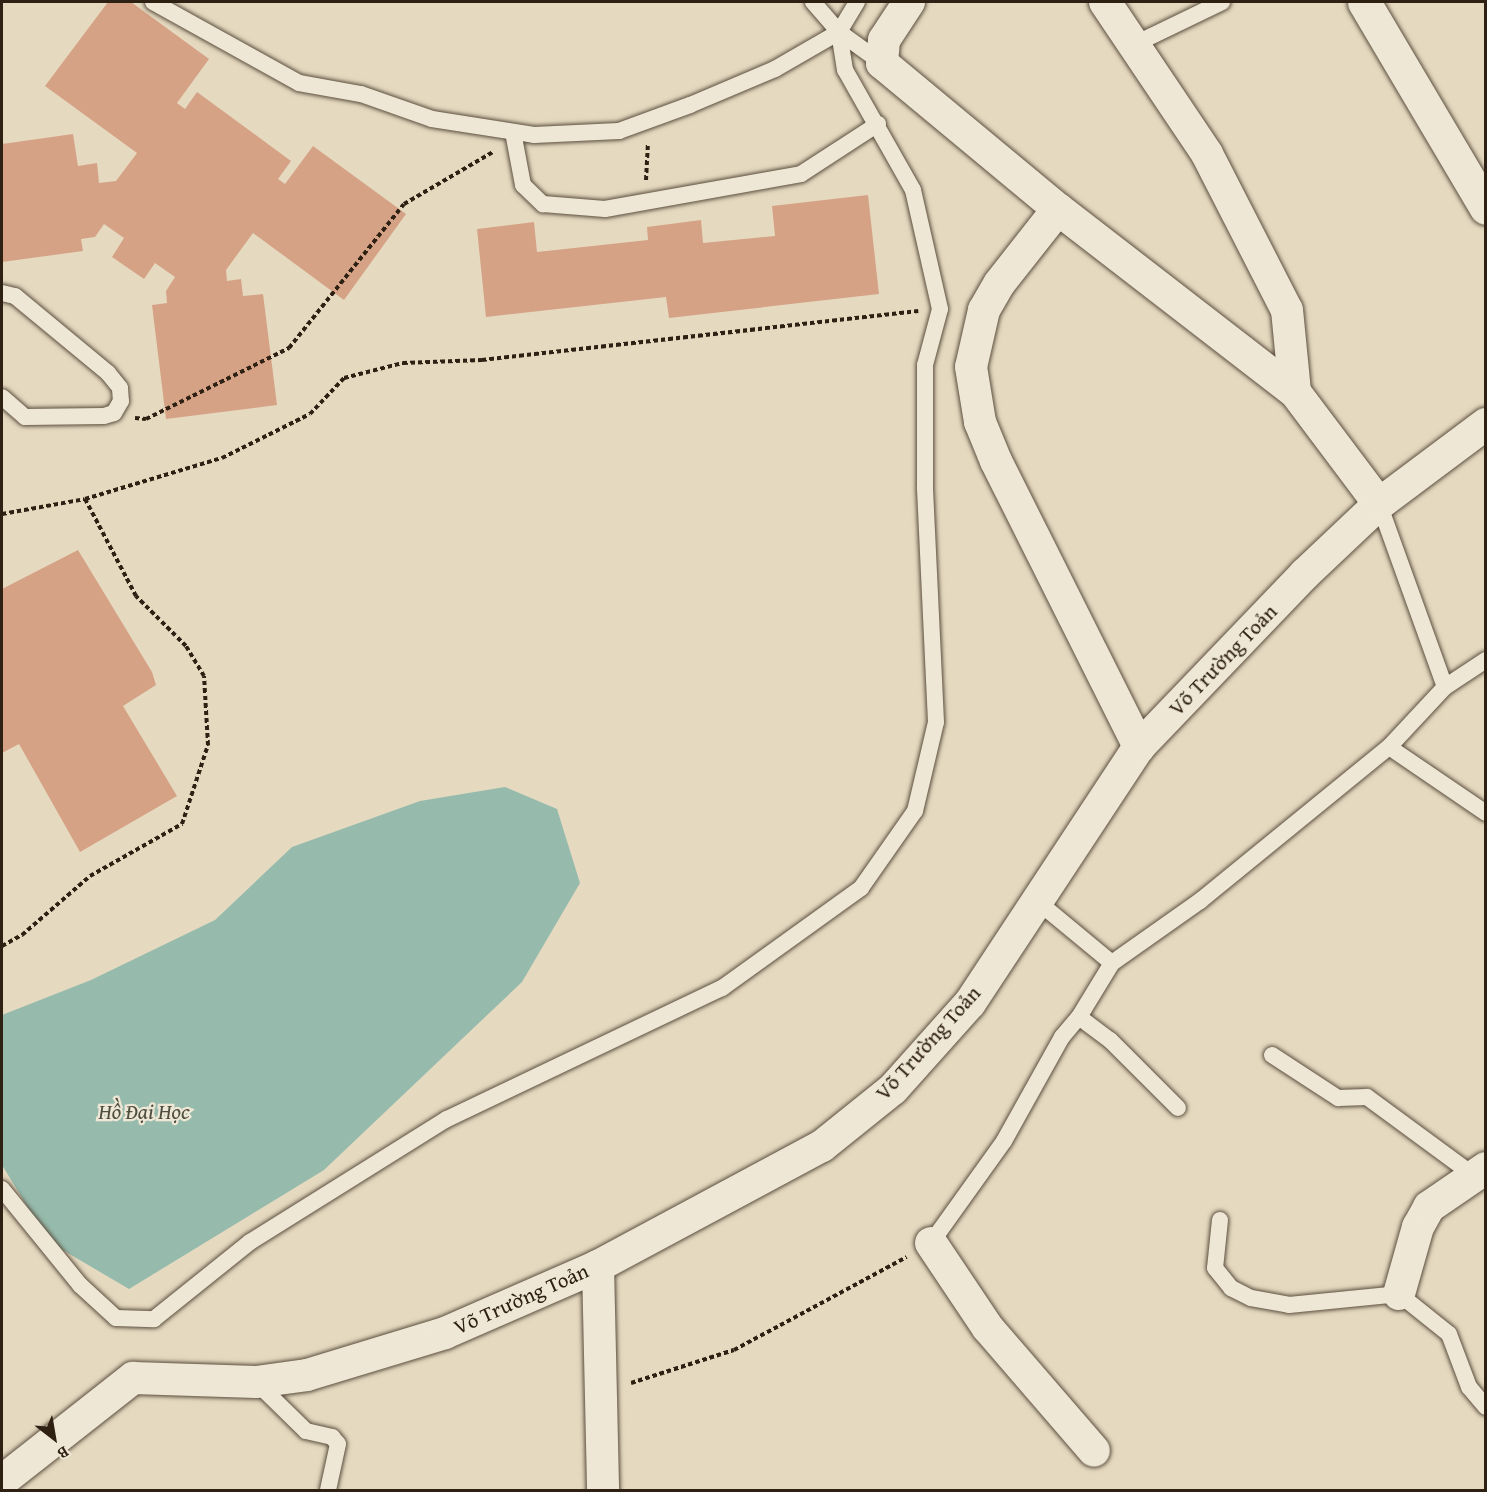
<!DOCTYPE html>
<meta charset="utf-8">
<style>
body{margin:0}
#map{position:relative;width:1487px;height:1492px;overflow:hidden;background:#e5dac0;font-family:"Gentium Book Plus",serif}
div>[style]{position:absolute}
.water>*{inset:0;background:#96bbad}
.building>*{inset:0;background:#d6a286}
.path>*{height:4px;margin-top:-2px;transform-origin:0;background:repeating-linear-gradient(90deg,#2e2012 0 4.5px,transparent 0 7.5px)}
.roads{filter:drop-shadow(0 0 2px #5c4e3e) drop-shadow(0 0 2px #5c4e3e)}
.lane>*{height:16px;margin:-8px;padding:0 8px;transform-origin:8px;border-radius:8px;background:#eee7d6}
.street>*{height:32px;margin:-16px;padding:0 16px;transform-origin:16px;border-radius:16px;background:#eee7d6}
.secondary>*{height:33px;margin:-16.5px;padding:0 16.5px;transform-origin:16.5px;border-radius:16.5px;background:#eee7d6}
span{translate:-50% -50%;white-space:nowrap;text-align:center;line-height:1.15;-webkit-text-stroke:4.5px #eee7d6;paint-order:stroke}
.street-label{font-size:21px;color:#2e2012}
.water-label{font-size:22px;color:#4d4e40;font-style:italic}
.frame{position:absolute;inset:0;border:3px solid #2e2012;pointer-events:none}
.north{position:absolute;left:24px;top:1408px;width:60px;height:60px;-webkit-text-stroke:4px #eee7d6;paint-order:stroke;rotate:149deg;font-size:16px;font-weight:700;line-height:24px;text-align:center;color:#2e2012}
.north::after{content:'';display:block;margin:auto;width:21px;height:27px;background:#2e2012;clip-path:polygon(50% 0,100% 100%,50% 72%,0 100%)}
</style>
<div id="map">
<div class="water">
<div style="clip-path:polygon(505px 787px,557px 809px,580px 883px,522px 982px,324px 1170px,129px 1289px,49px 1242px,2px 1165px,2px 1015px,91px 980px,215px 920px,292px 847px,420px 801px)"></div>
</div>
<div class="building">
<div style="clip-path:polygon(108px 2px,131px 2px,209px 59px,177px 103px,185px 109px,197px 92px,291px 161px,278px 179px,285px 184px,313px 146px,406px 214px,344px 300px,253px 233px,226px 270px,227px 281px,241px 279px,243px 296px,263px 294px,277px 405px,166px 419px,152px 305px,167px 303px,166px 291px,175px 277px,155px 263px,144px 279px,112px 257px,124px 238px,104px 224px,95px 237px,81px 239px,83px 251px,2px 262px,2px 144px,73px 134px,78px 166px,97px 163px,99px 183px,116px 181px,137px 153px,45px 86px)"></div>
<div style="clip-path:polygon(868px 195px,879px 294px,669px 318px,666px 297px,486px 317px,477px 229px,534px 222px,537px 252px,648px 240px,647px 227px,701px 220px,703px 243px,775px 236px,772px 206px)"></div>
<div style="clip-path:polygon(78px 550px,152px 672px,156px 685px,123px 706px,177px 796px,80px 852px,19px 744px,2px 753px,2px 589px)"></div>
</div>
<div class="path">
<div style="left:646px;top:180px;width:37px;rotate:-87deg"></div>
<div style="left:135px;top:418px;width:11px;rotate:5deg"></div>
<div style="left:146px;top:419px;width:160px;rotate:-26.4deg"></div>
<div style="left:289px;top:348px;width:184px;rotate:-51.4deg"></div>
<div style="left:404px;top:204px;width:103px;rotate:-30.3deg"></div>
<div style="left:2px;top:514px;width:84px;rotate:-10.2deg"></div>
<div style="left:85px;top:499px;width:143px;rotate:-16.7deg"></div>
<div style="left:222px;top:458px;width:98px;rotate:-26.6deg"></div>
<div style="left:310px;top:414px;width:50px;rotate:-46.6deg"></div>
<div style="left:344px;top:378px;width:61px;rotate:-14.3deg"></div>
<div style="left:403px;top:363px;width:79px;rotate:-2.2deg"></div>
<div style="left:482px;top:360px;width:439px;rotate:-6.4deg"></div>
<div style="left:2px;top:946px;width:23px;rotate:-29deg"></div>
<div style="left:22px;top:935px;width:90px;rotate:-40.9deg"></div>
<div style="left:90px;top:876px;width:106px;rotate:-29.5deg"></div>
<div style="left:182px;top:824px;width:83px;rotate:-71.8deg"></div>
<div style="left:208px;top:745px;width:69px;rotate:-93.3deg"></div>
<div style="left:204px;top:676px;width:35px;rotate:-121deg"></div>
<div style="left:186px;top:646px;width:71px;rotate:-135deg"></div>
<div style="left:136px;top:596px;width:110px;rotate:-117.7deg"></div>
<div style="left:631px;top:1383px;width:108px;rotate:-17.8deg"></div>
<div style="left:734px;top:1350px;width:196px;rotate:-28.3deg"></div>
</div>
<div class="roads">
<div class="lane">
<div style="left:153px;top:2px;width:167px;rotate:29deg"></div>
<div style="left:299px;top:83px;width:63px;rotate:10.1deg"></div>
<div style="left:361px;top:94px;width:75px;rotate:19.4deg"></div>
<div style="left:432px;top:119px;width:103px;rotate:8.9deg"></div>
<div style="left:534px;top:135px;width:85px;rotate:-2.7deg"></div>
<div style="left:619px;top:131px;width:76px;rotate:-20.1deg"></div>
<div style="left:690px;top:105px;width:92px;rotate:-23deg"></div>
<div style="left:775px;top:69px;width:74px;rotate:-30deg"></div>
<div style="left:839px;top:32px;width:35px;rotate:-59deg"></div>
<div style="left:813px;top:2px;width:40px;rotate:49deg"></div>
<div style="left:839px;top:32px;width:53px;rotate:35.8deg"></div>
<div style="left:1133px;top:45px;width:99px;rotate:-25.8deg"></div>
<div style="left:513px;top:132px;width:54px;rotate:79.3deg"></div>
<div style="left:523px;top:185px;width:28px;rotate:44deg"></div>
<div style="left:543px;top:204px;width:62px;rotate:4.6deg"></div>
<div style="left:605px;top:209px;width:199px;rotate:-10.1deg"></div>
<div style="left:801px;top:174px;width:92px;rotate:-33deg"></div>
<div style="left:2px;top:293px;width:13px;rotate:13deg"></div>
<div style="left:15px;top:296px;width:121px;rotate:39.6deg"></div>
<div style="left:108px;top:373px;width:19px;rotate:51deg"></div>
<div style="left:120px;top:388px;width:13px;rotate:86deg"></div>
<div style="left:121px;top:401px;width:14px;rotate:120deg"></div>
<div style="left:114px;top:413px;width:10px;rotate:163deg"></div>
<div style="left:104px;top:416px;width:79px;rotate:179.3deg"></div>
<div style="left:25px;top:417px;width:30px;rotate:-139deg"></div>
<div style="left:1445px;top:687px;width:49px;rotate:-33.4deg"></div>
<div style="left:1389px;top:747px;width:117px;rotate:34.2deg"></div>
<div style="left:1037px;top:901px;width:97px;rotate:39.6deg"></div>
<div style="left:1079px;top:1017px;width:39px;rotate:37deg"></div>
<div style="left:1110px;top:1040px;width:96px;rotate:45deg"></div>
<div style="left:1272px;top:1055px;width:79px;rotate:33.1deg"></div>
<div style="left:1338px;top:1098px;width:29px;rotate:-2deg"></div>
<div style="left:1367px;top:1097px;width:130px;rotate:36.3deg"></div>
<div style="left:2px;top:1189px;width:124px;rotate:50.9deg"></div>
<div style="left:80px;top:1285px;width:49px;rotate:42.5deg"></div>
<div style="left:116px;top:1318px;width:38px;rotate:2deg"></div>
<div style="left:154px;top:1319px;width:123px;rotate:-38.7deg"></div>
<div style="left:250px;top:1242px;width:232px;rotate:-32deg"></div>
<div style="left:447px;top:1119px;width:305px;rotate:-25.5deg"></div>
<div style="left:722px;top:988px;width:171px;rotate:-35.7deg"></div>
<div style="left:861px;top:888px;width:94px;rotate:-55deg"></div>
<div style="left:915px;top:811px;width:91px;rotate:-76.7deg"></div>
<div style="left:936px;top:722px;width:236px;rotate:-92.7deg"></div>
<div style="left:925px;top:486px;width:121px;rotate:-90deg"></div>
<div style="left:925px;top:365px;width:58px;rotate:-75deg"></div>
<div style="left:940px;top:309px;width:122px;rotate:-102.8deg"></div>
<div style="left:913px;top:190px;width:138px;rotate:-119.5deg"></div>
<div style="left:845px;top:70px;width:38px;rotate:-99deg"></div>
<div style="left:1220px;top:1220px;width:48px;rotate:95.9deg"></div>
<div style="left:1215px;top:1268px;width:26px;rotate:51deg"></div>
<div style="left:1231px;top:1288px;width:22px;rotate:27deg"></div>
<div style="left:1251px;top:1298px;width:39px;rotate:10deg"></div>
<div style="left:1289px;top:1305px;width:111px;rotate:-5.7deg"></div>
<div style="left:1399px;top:1294px;width:64px;rotate:38.7deg"></div>
<div style="left:1449px;top:1334px;width:57px;rotate:69.3deg"></div>
<div style="left:1469px;top:1387px;width:26px;rotate:50deg"></div>
<div style="left:931px;top:1243px;width:125px;rotate:-54.4deg"></div>
<div style="left:1004px;top:1141px;width:119px;rotate:-60.9deg"></div>
<div style="left:1062px;top:1037px;width:26px;rotate:-50deg"></div>
<div style="left:1079px;top:1017px;width:63px;rotate:-58.6deg"></div>
<div style="left:1112px;top:963px;width:108px;rotate:-35.2deg"></div>
<div style="left:1200px;top:901px;width:244px;rotate:-39.2deg"></div>
<div style="left:1389px;top:747px;width:82px;rotate:-47deg"></div>
<div style="left:1445px;top:687px;width:195px;rotate:-109.8deg"></div>
<div style="left:256px;top:1382px;width:70px;rotate:44.4deg"></div>
<div style="left:306px;top:1431px;width:27px;rotate:13deg"></div>
<div style="left:332px;top:1437px;width:9px;rotate:49deg"></div>
<div style="left:338px;top:1444px;width:47px;rotate:102.3deg"></div>
</div>
<div class="street">
<div style="left:909px;top:2px;width:45px;rotate:123.3deg"></div>
<div style="left:884px;top:40px;width:23px;rotate:95deg"></div>
<div style="left:882px;top:63px;width:229px;rotate:39.7deg"></div>
<div style="left:1058px;top:209px;width:299px;rotate:37.7deg"></div>
<div style="left:1295px;top:392px;width:140px;rotate:53.1deg"></div>
<div style="left:1105px;top:2px;width:183px;rotate:56.1deg"></div>
<div style="left:1207px;top:154px;width:175px;rotate:62.9deg"></div>
<div style="left:1287px;top:310px;width:82px;rotate:84.4deg"></div>
<div style="left:1058px;top:209px;width:95px;rotate:128.2deg"></div>
<div style="left:999px;top:284px;width:30px;rotate:120deg"></div>
<div style="left:984px;top:310px;width:58px;rotate:102.8deg"></div>
<div style="left:971px;top:367px;width:56px;rotate:80.7deg"></div>
<div style="left:980px;top:422px;width:42px;rotate:67.7deg"></div>
<div style="left:996px;top:461px;width:320px;rotate:63.4deg"></div>
<div style="left:931px;top:1243px;width:102px;rotate:56.2deg"></div>
<div style="left:988px;top:1328px;width:162px;rotate:49.2deg"></div>
<div style="left:598px;top:1266px;width:224px;rotate:88.7deg"></div>
<div style="left:1399px;top:1294px;width:70px;rotate:-74.2deg"></div>
<div style="left:1418px;top:1227px;width:23px;rotate:-61deg"></div>
<div style="left:1429px;top:1207px;width:69px;rotate:-34.4deg"></div>
<div style="left:2px;top:1481px;width:167px;rotate:-38.2deg"></div>
<div style="left:133px;top:1378px;width:123px;rotate:1.9deg"></div>
<div style="left:256px;top:1382px;width:51px;rotate:-7.8deg"></div>
<div style="left:307px;top:1375px;width:144px;rotate:-16.9deg"></div>
<div style="left:445px;top:1333px;width:167px;rotate:-23.6deg"></div>
<div style="left:598px;top:1266px;width:254px;rotate:-28.2deg"></div>
<div style="left:822px;top:1146px;width:91px;rotate:-38.8deg"></div>
<div style="left:893px;top:1089px;width:115px;rotate:-48.2deg"></div>
<div style="left:970px;top:1003px;width:307px;rotate:-56.6deg"></div>
<div style="left:1139px;top:747px;width:240px;rotate:-46.2deg"></div>
<div style="left:1305px;top:574px;width:102px;rotate:-43.4deg"></div>
<div style="left:1379px;top:504px;width:134px;rotate:-36.8deg"></div>
</div>
<div class="secondary">
<div style="left:1364px;top:2px;width:239px;rotate:59.4deg"></div>
</div>
</div>
<div class="street-label">
<span style="left:1223px;top:660px;rotate:-46deg">Võ Trường Toản</span>
<span style="left:928px;top:1043px;rotate:-48deg">Võ Trường Toản</span>
<span style="left:521px;top:1299px;rotate:-24deg">Võ Trường Toản</span>
</div>
<div class="water-label">
<span style="left:144px;top:1112px">Hồ Đại Học</span>
</div>
<div class="frame"></div>
<div class="north">B</div>
</div>
